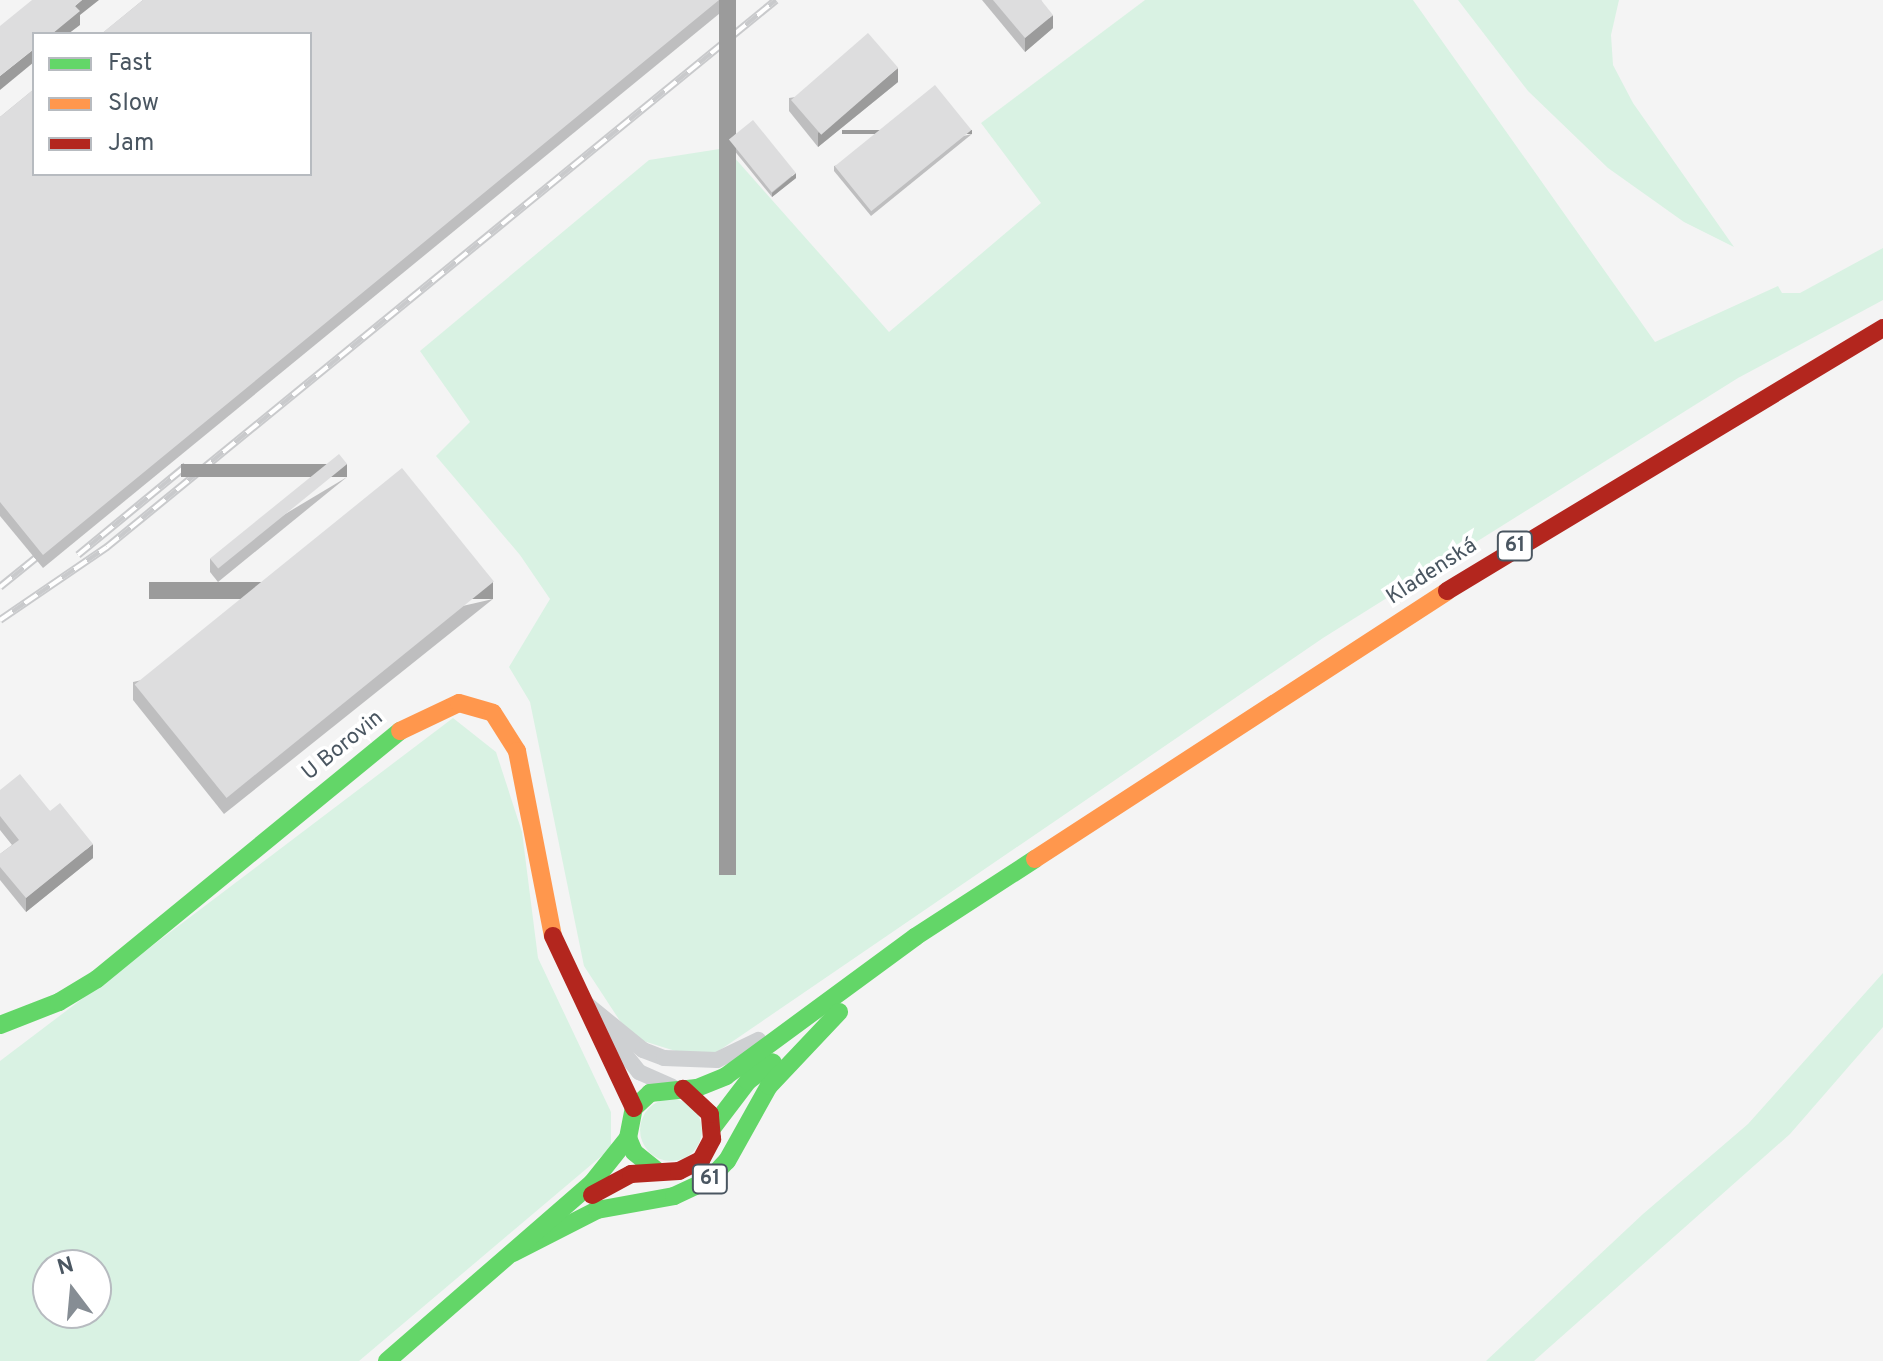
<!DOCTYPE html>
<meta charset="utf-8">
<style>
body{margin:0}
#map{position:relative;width:1883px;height:1361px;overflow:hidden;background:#f4f4f4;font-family:Overpass,sans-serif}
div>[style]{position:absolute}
.green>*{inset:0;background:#d9f2e3}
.round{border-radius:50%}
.street>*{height:16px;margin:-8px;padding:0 8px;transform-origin:8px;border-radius:8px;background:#ced0d2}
.fast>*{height:18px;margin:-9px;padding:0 9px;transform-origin:9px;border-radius:9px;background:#63d668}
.slow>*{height:18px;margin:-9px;padding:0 9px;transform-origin:9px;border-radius:9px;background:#ff974d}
.jam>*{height:18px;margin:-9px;padding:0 9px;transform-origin:9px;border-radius:9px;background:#b3261e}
.rail>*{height:8px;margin-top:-4px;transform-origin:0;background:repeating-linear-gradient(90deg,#fff 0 15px,#c9cacc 0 30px);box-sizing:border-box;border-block:2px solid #c9cacc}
.wall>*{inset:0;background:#bebebf}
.shaded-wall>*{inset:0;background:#9b9b9b;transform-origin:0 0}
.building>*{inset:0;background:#ddddde;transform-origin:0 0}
span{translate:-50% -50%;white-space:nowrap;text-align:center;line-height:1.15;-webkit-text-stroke:7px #fff;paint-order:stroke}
.shield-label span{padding:2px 6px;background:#fff;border:2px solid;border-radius:6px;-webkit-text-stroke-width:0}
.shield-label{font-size:20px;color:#4a5661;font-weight:700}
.street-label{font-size:22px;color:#4a5661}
.legend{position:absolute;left:32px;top:32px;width:280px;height:144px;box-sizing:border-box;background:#fff;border:2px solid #b7bbc0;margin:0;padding:10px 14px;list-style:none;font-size:24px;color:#4a5661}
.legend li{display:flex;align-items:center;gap:16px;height:40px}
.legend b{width:40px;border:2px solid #b7bbc0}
.north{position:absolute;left:32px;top:1249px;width:80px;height:80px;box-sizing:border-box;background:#fff;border:2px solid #b7bbc0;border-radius:50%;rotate:344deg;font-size:22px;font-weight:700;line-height:32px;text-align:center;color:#4a5661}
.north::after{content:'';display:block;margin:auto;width:28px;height:36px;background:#868d94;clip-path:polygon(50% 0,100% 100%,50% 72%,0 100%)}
</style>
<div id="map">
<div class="green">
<div style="clip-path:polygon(1145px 0,1413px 0,1655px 342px,1778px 286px,1782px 293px,1800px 293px,1883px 248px,1883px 300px,1738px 378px,1323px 638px,717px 1052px,682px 1053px,640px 1040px,620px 1021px,584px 966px,530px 702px,509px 667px,550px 599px,520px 555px,436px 456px,470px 422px,420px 351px,649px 160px,726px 148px,889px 332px,1041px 203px,981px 123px)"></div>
<div style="clip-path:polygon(1458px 0,1619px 0,1611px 35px,1613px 65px,1633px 103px,1734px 247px,1684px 222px,1608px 168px,1528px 91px)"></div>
<div style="clip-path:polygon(evenodd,453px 718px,496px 752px,522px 832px,538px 958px,611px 1112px,611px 1148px,359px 1361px,0 1361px,0 1061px,453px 718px,48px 1265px,96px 1265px,96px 1313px,48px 1313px,48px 1265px)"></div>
<div style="clip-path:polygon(1883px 973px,1883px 1027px,1790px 1134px,1534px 1361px,1486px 1361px,1643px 1214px,1748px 1124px)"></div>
<div class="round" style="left:640px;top:1099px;width:62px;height:62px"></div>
</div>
<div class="street">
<div style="left:584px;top:1002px;width:76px;rotate:39.1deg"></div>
<div style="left:643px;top:1050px;width:22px;rotate:21deg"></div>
<div style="left:664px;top:1058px;width:53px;rotate:2.2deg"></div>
<div style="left:717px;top:1060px;width:46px;rotate:-26deg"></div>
<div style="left:600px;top:1023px;width:63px;rotate:51.5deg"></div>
<div style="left:639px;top:1072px;width:36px;rotate:24deg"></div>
</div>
<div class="fast">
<div style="left:0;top:1025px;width:63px;rotate:-21.3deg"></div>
<div style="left:59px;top:1002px;width:44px;rotate:-31.2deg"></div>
<div style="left:97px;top:979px;width:392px;rotate:-39.3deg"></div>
<div style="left:713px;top:1127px;width:58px;rotate:-52.7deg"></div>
<div style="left:748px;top:1081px;width:31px;rotate:-37deg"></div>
<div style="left:656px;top:1170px;width:28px;rotate:-141deg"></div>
<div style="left:634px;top:1152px;width:15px;rotate:-113deg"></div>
<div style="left:628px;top:1138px;width:31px;rotate:-79deg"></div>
<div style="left:634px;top:1108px;width:22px;rotate:-43deg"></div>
<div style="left:650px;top:1093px;width:47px;rotate:-6.1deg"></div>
<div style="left:697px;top:1088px;width:31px;rotate:-22deg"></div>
<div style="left:726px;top:1076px;width:235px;rotate:-36.3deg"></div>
<div style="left:915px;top:937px;width:143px;rotate:-33deg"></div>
<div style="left:513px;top:1253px;width:94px;rotate:-27.1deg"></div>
<div style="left:597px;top:1210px;width:78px;rotate:-10.3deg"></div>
<div style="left:674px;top:1196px;width:38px;rotate:-25deg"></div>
<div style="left:709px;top:1180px;width:26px;rotate:-47deg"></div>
<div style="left:727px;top:1161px;width:86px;rotate:-60.8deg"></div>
<div style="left:769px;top:1086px;width:102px;rotate:-46.6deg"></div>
<div style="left:387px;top:1361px;width:271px;rotate:-41deg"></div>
<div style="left:592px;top:1183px;width:58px;rotate:-51.3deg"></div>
</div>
<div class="slow">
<div style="left:400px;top:731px;width:65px;rotate:-25.4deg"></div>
<div style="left:459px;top:703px;width:35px;rotate:16deg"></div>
<div style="left:493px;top:713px;width:45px;rotate:57.7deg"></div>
<div style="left:517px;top:751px;width:188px;rotate:79deg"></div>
<div style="left:1035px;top:859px;width:491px;rotate:-33deg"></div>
</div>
<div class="jam">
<div style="left:1447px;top:591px;width:509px;rotate:-31.1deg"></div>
<div style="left:553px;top:936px;width:190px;rotate:64.8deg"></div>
<div style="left:592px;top:1195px;width:44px;rotate:-28.3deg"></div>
<div style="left:631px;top:1174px;width:48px;rotate:-3.6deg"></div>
<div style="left:679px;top:1171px;width:25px;rotate:-27deg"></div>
<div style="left:701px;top:1160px;width:24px;rotate:-62deg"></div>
<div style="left:712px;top:1139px;width:25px;rotate:-95deg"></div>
<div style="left:710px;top:1114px;width:37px;rotate:-137deg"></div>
</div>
<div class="rail">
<div style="left:78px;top:555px;width:140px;rotate:-39.5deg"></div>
<div style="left:0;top:587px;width:68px;rotate:-39.1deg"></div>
<div style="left:0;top:620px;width:130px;rotate:-34.3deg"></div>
<div style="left:107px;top:547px;width:864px;rotate:-39.27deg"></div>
</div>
<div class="wall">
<div style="clip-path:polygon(143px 0,736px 0,43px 568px,0 516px,0 117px)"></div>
<div style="clip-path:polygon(982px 0,1041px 0,1053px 28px,1025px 52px)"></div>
<div style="clip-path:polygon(898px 82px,818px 147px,789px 111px,789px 98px)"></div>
<div style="clip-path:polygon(972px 134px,871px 216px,834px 171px,834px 166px)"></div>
<div style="clip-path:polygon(729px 140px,796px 178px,772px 197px,729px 144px)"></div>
<div style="clip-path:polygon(347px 477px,218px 582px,210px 572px,210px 559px)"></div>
<div style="clip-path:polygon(493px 599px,224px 814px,133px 700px,133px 682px)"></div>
<div style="clip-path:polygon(0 790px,50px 811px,93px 858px,26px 912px,0 880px,0 854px,12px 845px,0 830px)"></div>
</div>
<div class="shaded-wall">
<div style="clip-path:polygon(82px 0,99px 0,80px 15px,80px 25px,68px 34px,52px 34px,75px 6px)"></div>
<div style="left:719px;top:0;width:17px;height:875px"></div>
<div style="clip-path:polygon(1053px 15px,1053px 28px,1025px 52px,1025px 38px)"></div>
<div style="clip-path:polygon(34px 49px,34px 62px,0 90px,0 76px)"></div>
<div style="clip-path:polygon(898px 68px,898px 82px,818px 147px,818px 133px)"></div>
<div style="left:972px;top:130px;width:4px;height:130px;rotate:90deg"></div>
<div style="clip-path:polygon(796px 173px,796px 178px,772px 197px,772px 193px)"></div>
<div style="left:347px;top:464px;width:13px;height:166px;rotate:90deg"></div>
<div style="left:493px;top:582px;width:17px;height:344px;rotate:90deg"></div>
<div style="clip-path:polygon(93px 844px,93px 858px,26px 912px,26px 898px)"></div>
</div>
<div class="building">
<div style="clip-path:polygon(32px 0,82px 0,75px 6px,80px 11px,52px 34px,34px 34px,34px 49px,0 76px,0 26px)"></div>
<div style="clip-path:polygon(143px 0,719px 0,43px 555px,0 502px,0 117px,34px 89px,34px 174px,310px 174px,310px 34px,101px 34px)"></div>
<div style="clip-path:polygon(993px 0,1041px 0,1053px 15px,1025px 38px)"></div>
<div style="left:868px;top:33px;width:46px;height:102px;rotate:49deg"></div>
<div style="left:935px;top:85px;width:58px;height:129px;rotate:51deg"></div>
<div style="left:753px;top:120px;width:68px;height:31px;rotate:51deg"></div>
<div style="left:339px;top:454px;width:13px;height:166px;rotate:51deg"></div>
<div style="left:402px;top:468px;width:146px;height:344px;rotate:51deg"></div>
<div style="clip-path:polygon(20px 774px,50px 811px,60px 803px,93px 844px,26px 898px,0 867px,0 854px,19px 840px,0 816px,0 790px)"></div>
</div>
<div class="shield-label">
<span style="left:1515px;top:546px">61</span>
<span style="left:710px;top:1179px">61</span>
</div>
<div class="street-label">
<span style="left:1432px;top:572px;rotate:-33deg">Kladenská</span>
<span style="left:343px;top:746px;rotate:-39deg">U Borovin</span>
</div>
<ul class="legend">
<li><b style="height:10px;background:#63d668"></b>Fast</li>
<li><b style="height:10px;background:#ff974d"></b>Slow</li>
<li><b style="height:10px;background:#b3261e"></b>Jam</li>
</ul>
<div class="north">N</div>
</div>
